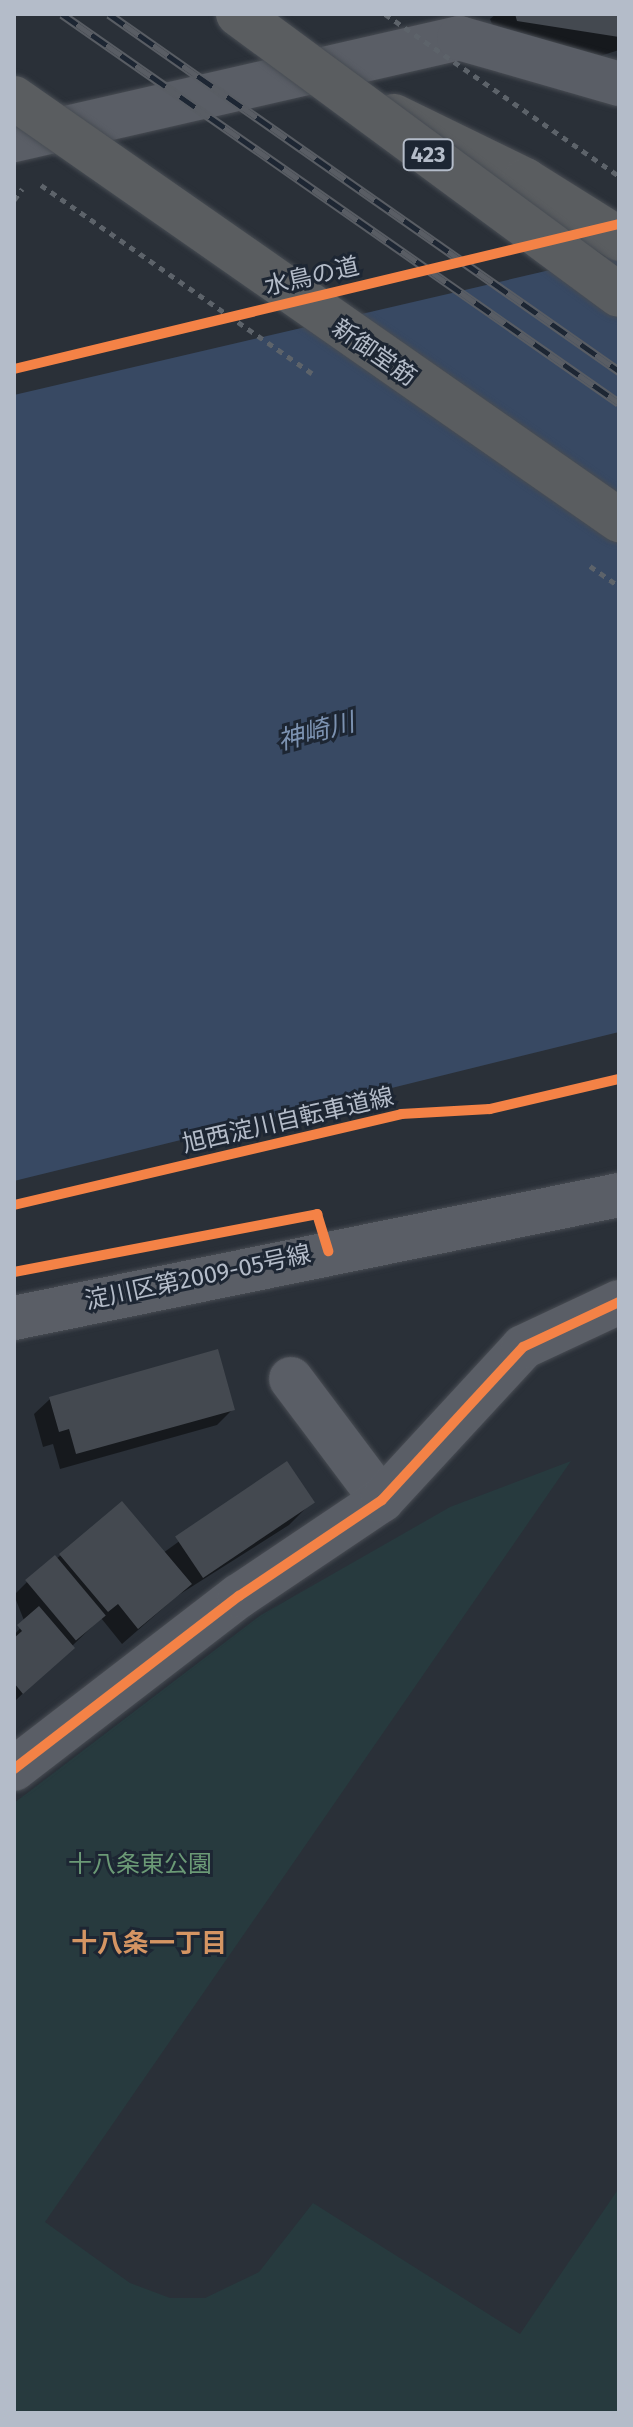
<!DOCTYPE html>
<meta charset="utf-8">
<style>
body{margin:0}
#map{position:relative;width:633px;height:2427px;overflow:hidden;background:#2a3038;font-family:"Fira Sans","Noto Sans JP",sans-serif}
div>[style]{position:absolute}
.green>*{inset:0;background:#273a3e}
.water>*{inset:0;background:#384963}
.shadow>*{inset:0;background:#0007}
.building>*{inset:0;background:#444950;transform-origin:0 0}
.path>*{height:5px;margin-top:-2.5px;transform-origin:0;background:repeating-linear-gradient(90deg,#5d636a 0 6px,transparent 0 12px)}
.roads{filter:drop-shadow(0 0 2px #484c53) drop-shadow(0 0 2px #484c53)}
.minor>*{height:44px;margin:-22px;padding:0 22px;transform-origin:22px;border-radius:22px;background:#5a5e66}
.highway>*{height:44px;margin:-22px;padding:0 22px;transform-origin:22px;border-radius:22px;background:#5a5d60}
.rail>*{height:9px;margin-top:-4.5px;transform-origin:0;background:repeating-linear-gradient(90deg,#1d2633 0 18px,#595d64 0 36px);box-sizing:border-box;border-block:2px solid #595d64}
.path-bridge>*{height:5px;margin-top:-2.5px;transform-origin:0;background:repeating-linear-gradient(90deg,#5d636a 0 6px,transparent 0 12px)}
.bridges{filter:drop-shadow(0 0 2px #474c53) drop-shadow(0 0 2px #474c53)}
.highway-bridge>*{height:44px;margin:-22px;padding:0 22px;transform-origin:22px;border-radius:22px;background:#5a5d60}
.cycleway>*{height:10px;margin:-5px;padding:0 5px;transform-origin:5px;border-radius:5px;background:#f48246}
span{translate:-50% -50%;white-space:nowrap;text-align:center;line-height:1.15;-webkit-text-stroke:6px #1d2633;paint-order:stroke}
.shield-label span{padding:2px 6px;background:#1d2633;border:2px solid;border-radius:6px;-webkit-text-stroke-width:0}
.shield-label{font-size:22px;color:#b4bcc9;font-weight:700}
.street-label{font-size:24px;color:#b4bcc9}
.park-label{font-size:24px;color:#6b9a76}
.water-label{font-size:26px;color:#7c92b1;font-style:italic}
.neighbourhood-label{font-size:26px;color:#d59563;font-weight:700}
.frame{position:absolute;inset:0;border:16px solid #b4bcc9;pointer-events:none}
</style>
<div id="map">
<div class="green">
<div style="clip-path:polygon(571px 1461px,45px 2222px,130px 2283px,170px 2298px,205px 2298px,259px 2272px,313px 2203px,520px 2334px,619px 2188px,619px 2413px,14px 2413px,14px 1803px,261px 1615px,450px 1507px)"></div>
</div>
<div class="water">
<div style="clip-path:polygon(619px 254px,619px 1032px,14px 1181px,14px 395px)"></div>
</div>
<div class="shadow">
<div style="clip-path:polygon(496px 14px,619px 14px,619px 50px,594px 58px,498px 40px,490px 19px)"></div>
<div style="clip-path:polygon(50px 1399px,233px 1409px,217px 1425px,60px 1469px,53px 1444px,43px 1447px,34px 1414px)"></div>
<div style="clip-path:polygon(286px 1464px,312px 1502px,289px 1525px,177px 1596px,122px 1644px,101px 1618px,14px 1702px,14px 1635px,25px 1623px,14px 1595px,27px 1582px,61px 1555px,163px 1553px)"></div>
</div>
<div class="building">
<div style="clip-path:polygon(515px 14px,619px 14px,619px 37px,517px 21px)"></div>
<div style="clip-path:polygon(218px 1349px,235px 1410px,76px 1454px,69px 1429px,59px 1432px,49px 1397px)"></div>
<div style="left:287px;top:1461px;width:50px;height:135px;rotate:56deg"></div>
<div style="clip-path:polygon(122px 1501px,192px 1584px,138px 1629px,118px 1604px,108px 1612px,59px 1554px)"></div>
<div style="left:55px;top:1555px;width:79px;height:39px;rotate:50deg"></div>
<div style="clip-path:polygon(39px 1606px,75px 1648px,23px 1694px,14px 1683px,14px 1638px,22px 1631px,17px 1625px)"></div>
</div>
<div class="path">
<div style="left:41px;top:185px;width:330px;rotate:34.8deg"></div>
<div style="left:14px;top:200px;width:14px;rotate:-54deg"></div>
<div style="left:590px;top:566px;width:35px;rotate:35deg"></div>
</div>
<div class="roads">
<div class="minor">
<div style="left:14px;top:140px;width:457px;rotate:-12.9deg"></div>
<div style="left:459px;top:38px;width:166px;rotate:16deg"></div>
<div style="left:14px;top:1318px;width:617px;rotate:-11.49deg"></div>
<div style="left:291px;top:1379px;width:151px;rotate:53.1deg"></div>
<div style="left:14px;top:1769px;width:284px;rotate:-37.6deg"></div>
<div style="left:239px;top:1596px;width:172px;rotate:-33.9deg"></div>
<div style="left:382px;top:1500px;width:208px;rotate:-47.3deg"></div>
<div style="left:523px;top:1347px;width:106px;rotate:-25.1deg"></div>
</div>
<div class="highway">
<div style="left:394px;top:116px;width:146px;rotate:26deg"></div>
<div style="left:525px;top:180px;width:111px;rotate:32.1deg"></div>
</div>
</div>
<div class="rail">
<div style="left:62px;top:14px;width:679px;rotate:34.93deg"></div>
<div style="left:109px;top:14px;width:623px;rotate:34.99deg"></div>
</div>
<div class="path-bridge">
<div style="left:385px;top:14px;width:285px;rotate:34.7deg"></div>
</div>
<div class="bridges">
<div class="highway-bridge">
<div style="left:238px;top:14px;width:473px;rotate:36.4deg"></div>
<div style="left:14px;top:98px;width:738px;rotate:34.9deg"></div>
</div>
</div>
<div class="cycleway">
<div style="left:14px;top:369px;width:622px;rotate:-13.48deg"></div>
<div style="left:14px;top:1205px;width:398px;rotate:-13.2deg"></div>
<div style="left:401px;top:1114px;width:89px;rotate:-3.2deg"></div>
<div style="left:490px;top:1109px;width:132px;rotate:-13.1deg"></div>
<div style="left:14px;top:1272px;width:309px;rotate:-10.8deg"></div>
<div style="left:317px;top:1214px;width:39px;rotate:73deg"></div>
<div style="left:14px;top:1769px;width:284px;rotate:-37.6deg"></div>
<div style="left:239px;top:1596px;width:172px;rotate:-33.9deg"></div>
<div style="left:382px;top:1500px;width:208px;rotate:-47.3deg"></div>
<div style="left:523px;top:1347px;width:106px;rotate:-25.1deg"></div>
</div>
<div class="shield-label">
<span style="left:428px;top:155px">423</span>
</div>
<div class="street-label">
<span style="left:312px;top:277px;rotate:-13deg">水鳥の道</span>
<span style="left:374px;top:353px;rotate:35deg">新御堂筋</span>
<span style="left:288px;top:1121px;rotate:-13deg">旭西淀川自転車道線</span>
<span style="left:198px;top:1278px;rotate:-12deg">淀川区第2009-05号線</span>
</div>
<div class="park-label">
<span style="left:140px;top:1865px">十八条東公園</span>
</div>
<div class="water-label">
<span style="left:316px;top:732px;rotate:-15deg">神崎川</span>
</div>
<div class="neighbourhood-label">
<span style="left:149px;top:1944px">十八条一丁目</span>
</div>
<div class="frame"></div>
</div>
